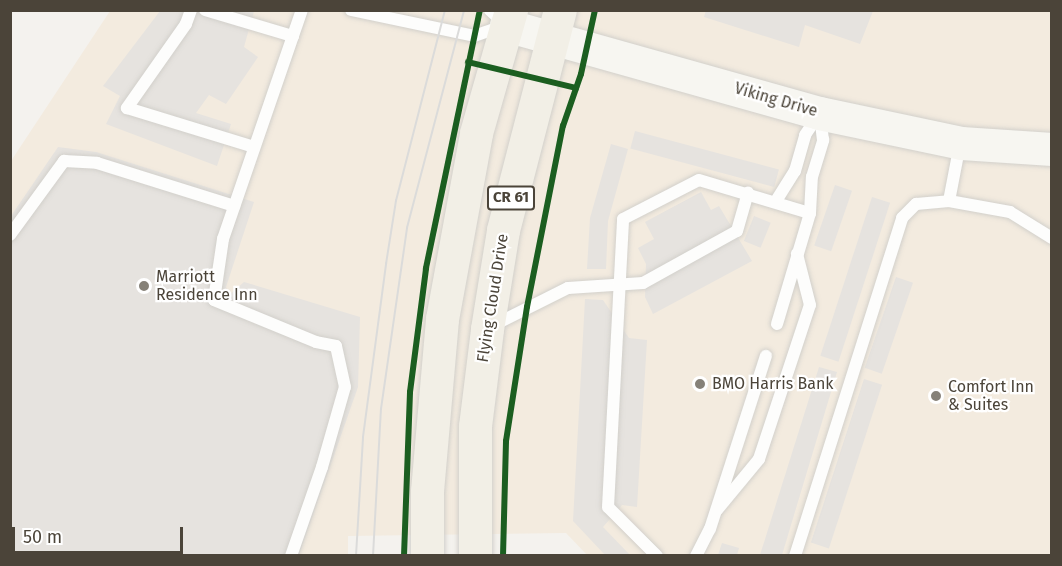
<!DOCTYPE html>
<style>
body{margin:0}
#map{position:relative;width:1062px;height:566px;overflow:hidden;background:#f4f2ee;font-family:"Fira Sans",sans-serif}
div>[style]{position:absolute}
.commercial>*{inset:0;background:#f3ebdf}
.parking>*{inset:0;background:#e6e3df;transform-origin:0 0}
.roads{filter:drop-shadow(0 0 2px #d2d0cb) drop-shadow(0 0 2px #d2d0cb)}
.lane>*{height:12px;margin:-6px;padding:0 6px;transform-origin:6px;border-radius:6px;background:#fdfdfc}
.secondary>*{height:33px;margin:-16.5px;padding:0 16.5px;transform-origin:16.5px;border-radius:16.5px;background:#f7f6f1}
.primary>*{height:33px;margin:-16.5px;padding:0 16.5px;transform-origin:16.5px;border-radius:16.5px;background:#f2efe6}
.tram>*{height:1.5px;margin:-0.75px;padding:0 0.75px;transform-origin:0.75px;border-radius:0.75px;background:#dbdbda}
.cycleway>*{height:6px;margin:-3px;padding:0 3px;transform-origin:3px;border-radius:3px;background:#1b5e20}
.dots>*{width:16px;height:16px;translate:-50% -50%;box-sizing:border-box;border:3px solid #fff;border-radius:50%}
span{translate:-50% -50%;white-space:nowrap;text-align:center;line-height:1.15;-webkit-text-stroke:4.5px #fff;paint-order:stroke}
.shield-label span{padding:2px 4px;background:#fff;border:2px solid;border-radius:4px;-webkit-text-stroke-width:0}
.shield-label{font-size:15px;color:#4b4439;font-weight:700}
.street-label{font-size:16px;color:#4b4439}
.poi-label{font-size:16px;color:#4b4439}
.left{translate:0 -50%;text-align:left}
.frame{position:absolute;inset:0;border:12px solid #4b4439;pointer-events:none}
.scale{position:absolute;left:12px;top:527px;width:171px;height:27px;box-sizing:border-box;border:3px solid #4b4439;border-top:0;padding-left:8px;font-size:18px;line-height:21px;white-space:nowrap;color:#4b4439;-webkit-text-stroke:4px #fff;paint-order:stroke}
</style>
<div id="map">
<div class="commercial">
<div style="clip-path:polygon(110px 11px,1051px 11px,1051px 555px,588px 556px,566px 533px,348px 536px,348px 556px,11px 556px,11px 161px)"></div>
</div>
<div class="parking">
<div style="clip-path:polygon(706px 10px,873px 10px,873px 11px,860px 44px,805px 25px,799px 47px,704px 17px)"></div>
<div style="clip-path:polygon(160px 11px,254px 11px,244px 47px,258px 57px,226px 104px,209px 95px,196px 113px,231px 124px,217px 166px,106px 124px,120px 96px,103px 86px)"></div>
<div style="left:635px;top:131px;width:149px;height:18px;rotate:15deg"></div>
<div style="clip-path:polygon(611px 144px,628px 149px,608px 221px,606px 269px,587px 269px,590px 218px)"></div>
<div style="clip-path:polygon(58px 147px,96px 152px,254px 202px,226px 287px,229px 295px,244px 282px,360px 317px,358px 387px,299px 555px,11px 556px,11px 216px)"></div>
<div style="left:835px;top:185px;width:18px;height:64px;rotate:19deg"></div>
<div style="clip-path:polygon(701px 192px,711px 210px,719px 206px,752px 261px,653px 314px,645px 297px,646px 264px,638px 248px,654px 239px,645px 222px)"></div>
<div style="left:872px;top:197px;width:19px;height:167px;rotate:18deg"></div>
<div style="left:754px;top:216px;width:18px;height:27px;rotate:22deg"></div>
<div style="left:896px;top:277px;width:18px;height:96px;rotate:19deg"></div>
<div style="clip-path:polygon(585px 299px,603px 300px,629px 338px,647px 340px,637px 507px,622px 505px,603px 527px,630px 555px,605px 555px,573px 521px)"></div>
<div style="clip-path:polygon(819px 367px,837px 372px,782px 555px,760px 555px)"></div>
<div style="left:864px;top:379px;width:19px;height:172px;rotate:18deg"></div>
<div style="clip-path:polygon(722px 543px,739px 548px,737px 555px,718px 555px)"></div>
</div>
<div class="roads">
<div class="lane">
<div style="left:191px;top:10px;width:15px;rotate:110deg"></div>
<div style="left:186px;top:24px;width:103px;rotate:125.1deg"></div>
<div style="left:127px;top:108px;width:133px;rotate:17.1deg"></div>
<div style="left:205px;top:10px;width:92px;rotate:16.5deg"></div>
<div style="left:351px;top:10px;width:126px;rotate:11.9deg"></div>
<div style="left:474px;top:36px;width:34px;rotate:-19deg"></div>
<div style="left:506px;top:25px;width:22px;rotate:-137deg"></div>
<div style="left:776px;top:201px;width:36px;rotate:-58deg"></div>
<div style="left:795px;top:171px;width:37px;rotate:-74deg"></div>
<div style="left:805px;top:135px;width:25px;rotate:-56deg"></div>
<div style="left:949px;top:201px;width:62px;rotate:10.2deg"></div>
<div style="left:1010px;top:212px;width:49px;rotate:31.8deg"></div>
<div style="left:10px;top:235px;width:92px;rotate:-53.9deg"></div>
<div style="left:64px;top:161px;width:33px;rotate:3deg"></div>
<div style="left:97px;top:163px;width:144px;rotate:17.4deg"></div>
<div style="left:777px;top:324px;width:116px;rotate:-73.4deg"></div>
<div style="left:810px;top:213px;width:36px;rotate:-87deg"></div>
<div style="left:812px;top:177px;width:39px;rotate:-73deg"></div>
<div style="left:823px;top:140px;width:26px;rotate:-97deg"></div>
<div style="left:492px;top:326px;width:85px;rotate:-26.6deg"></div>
<div style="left:568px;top:288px;width:75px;rotate:-3.8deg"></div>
<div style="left:643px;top:283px;width:107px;rotate:-29deg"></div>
<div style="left:737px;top:231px;width:40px;rotate:-74deg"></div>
<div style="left:717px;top:510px;width:66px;rotate:-50.5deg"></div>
<div style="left:759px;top:459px;width:162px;rotate:-71.7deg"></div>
<div style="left:810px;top:305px;width:53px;rotate:-104.3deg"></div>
<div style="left:291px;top:556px;width:94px;rotate:-70.8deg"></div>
<div style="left:322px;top:467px;width:83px;rotate:-74deg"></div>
<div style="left:345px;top:387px;width:42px;rotate:-102.4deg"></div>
<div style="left:336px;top:346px;width:20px;rotate:-169deg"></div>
<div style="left:316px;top:342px;width:110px;rotate:-157.6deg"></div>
<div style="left:214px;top:300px;width:62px;rotate:-81.6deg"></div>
<div style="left:223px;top:239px;width:242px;rotate:-71deg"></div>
<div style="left:657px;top:556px;width:69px;rotate:-135deg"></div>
<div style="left:608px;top:507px;width:288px;rotate:-87deg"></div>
<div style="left:623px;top:219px;width:85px;rotate:-27.2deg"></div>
<div style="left:699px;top:180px;width:116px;rotate:16.6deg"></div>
<div style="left:696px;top:556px;width:30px;rotate:-63deg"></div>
<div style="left:710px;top:529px;width:182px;rotate:-72.1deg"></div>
<div style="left:795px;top:556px;width:355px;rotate:-72.4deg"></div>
<div style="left:902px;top:218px;width:20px;rotate:-45deg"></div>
<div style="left:916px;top:204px;width:33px;rotate:-5deg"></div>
<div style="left:949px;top:201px;width:58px;rotate:-79.1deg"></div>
</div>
<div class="secondary">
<div style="left:506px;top:25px;width:325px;rotate:15.7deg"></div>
<div style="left:819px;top:113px;width:145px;rotate:11.9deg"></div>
<div style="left:961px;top:143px;width:91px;rotate:3.8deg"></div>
</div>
<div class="primary">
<div style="left:427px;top:556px;width:65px;rotate:-90deg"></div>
<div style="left:427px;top:491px;width:173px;rotate:-85deg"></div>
<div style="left:442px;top:319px;width:189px;rotate:-79.6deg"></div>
<div style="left:476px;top:133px;width:128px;rotate:-74.1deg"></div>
<div style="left:475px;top:556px;width:130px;rotate:-90deg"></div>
<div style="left:475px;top:426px;width:98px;rotate:-82.9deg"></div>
<div style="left:487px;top:329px;width:100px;rotate:-80.8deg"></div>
<div style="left:503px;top:230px;width:227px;rotate:-75.5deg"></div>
</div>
</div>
<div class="tram">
<div style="left:356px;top:556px;width:119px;rotate:-86.6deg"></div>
<div style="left:363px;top:437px;width:175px;rotate:-82.4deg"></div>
<div style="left:386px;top:264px;width:64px;rotate:-81deg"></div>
<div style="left:396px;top:201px;width:197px;rotate:-75.6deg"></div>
<div style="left:373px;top:556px;width:147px;rotate:-86.9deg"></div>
<div style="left:381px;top:409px;width:183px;rotate:-81.8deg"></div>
<div style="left:407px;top:228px;width:225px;rotate:-75.3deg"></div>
</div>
<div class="cycleway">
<div style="left:468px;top:62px;width:111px;rotate:13.5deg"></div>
<div style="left:404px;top:556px;width:164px;rotate:-87.9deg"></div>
<div style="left:410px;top:392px;width:125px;rotate:-82.6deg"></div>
<div style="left:426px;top:268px;width:264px;rotate:-78.2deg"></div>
<div style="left:503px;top:556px;width:115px;rotate:-88.5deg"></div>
<div style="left:506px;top:441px;width:136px;rotate:-81.1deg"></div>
<div style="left:527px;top:307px;width:185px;rotate:-78.8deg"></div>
<div style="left:563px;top:126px;width:55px;rotate:-70.9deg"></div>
<div style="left:581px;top:74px;width:66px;rotate:-77.7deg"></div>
</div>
<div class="dots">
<div style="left:144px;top:286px;background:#868178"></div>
<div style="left:700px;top:384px;background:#868178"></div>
<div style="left:936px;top:396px;background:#868178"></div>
</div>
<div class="shield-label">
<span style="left:511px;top:198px">CR 61</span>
</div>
<div class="street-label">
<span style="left:776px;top:100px;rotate:16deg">Viking Drive</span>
<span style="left:493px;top:298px;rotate:-81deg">Flying Cloud Drive</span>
</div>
<div class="poi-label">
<span class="left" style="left:156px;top:286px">Marriott<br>Residence Inn</span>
<span class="left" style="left:712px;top:384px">BMO Harris Bank</span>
<span class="left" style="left:948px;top:396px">Comfort Inn<br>&amp; Suites</span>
</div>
<div class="frame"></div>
<div class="scale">50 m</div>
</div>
